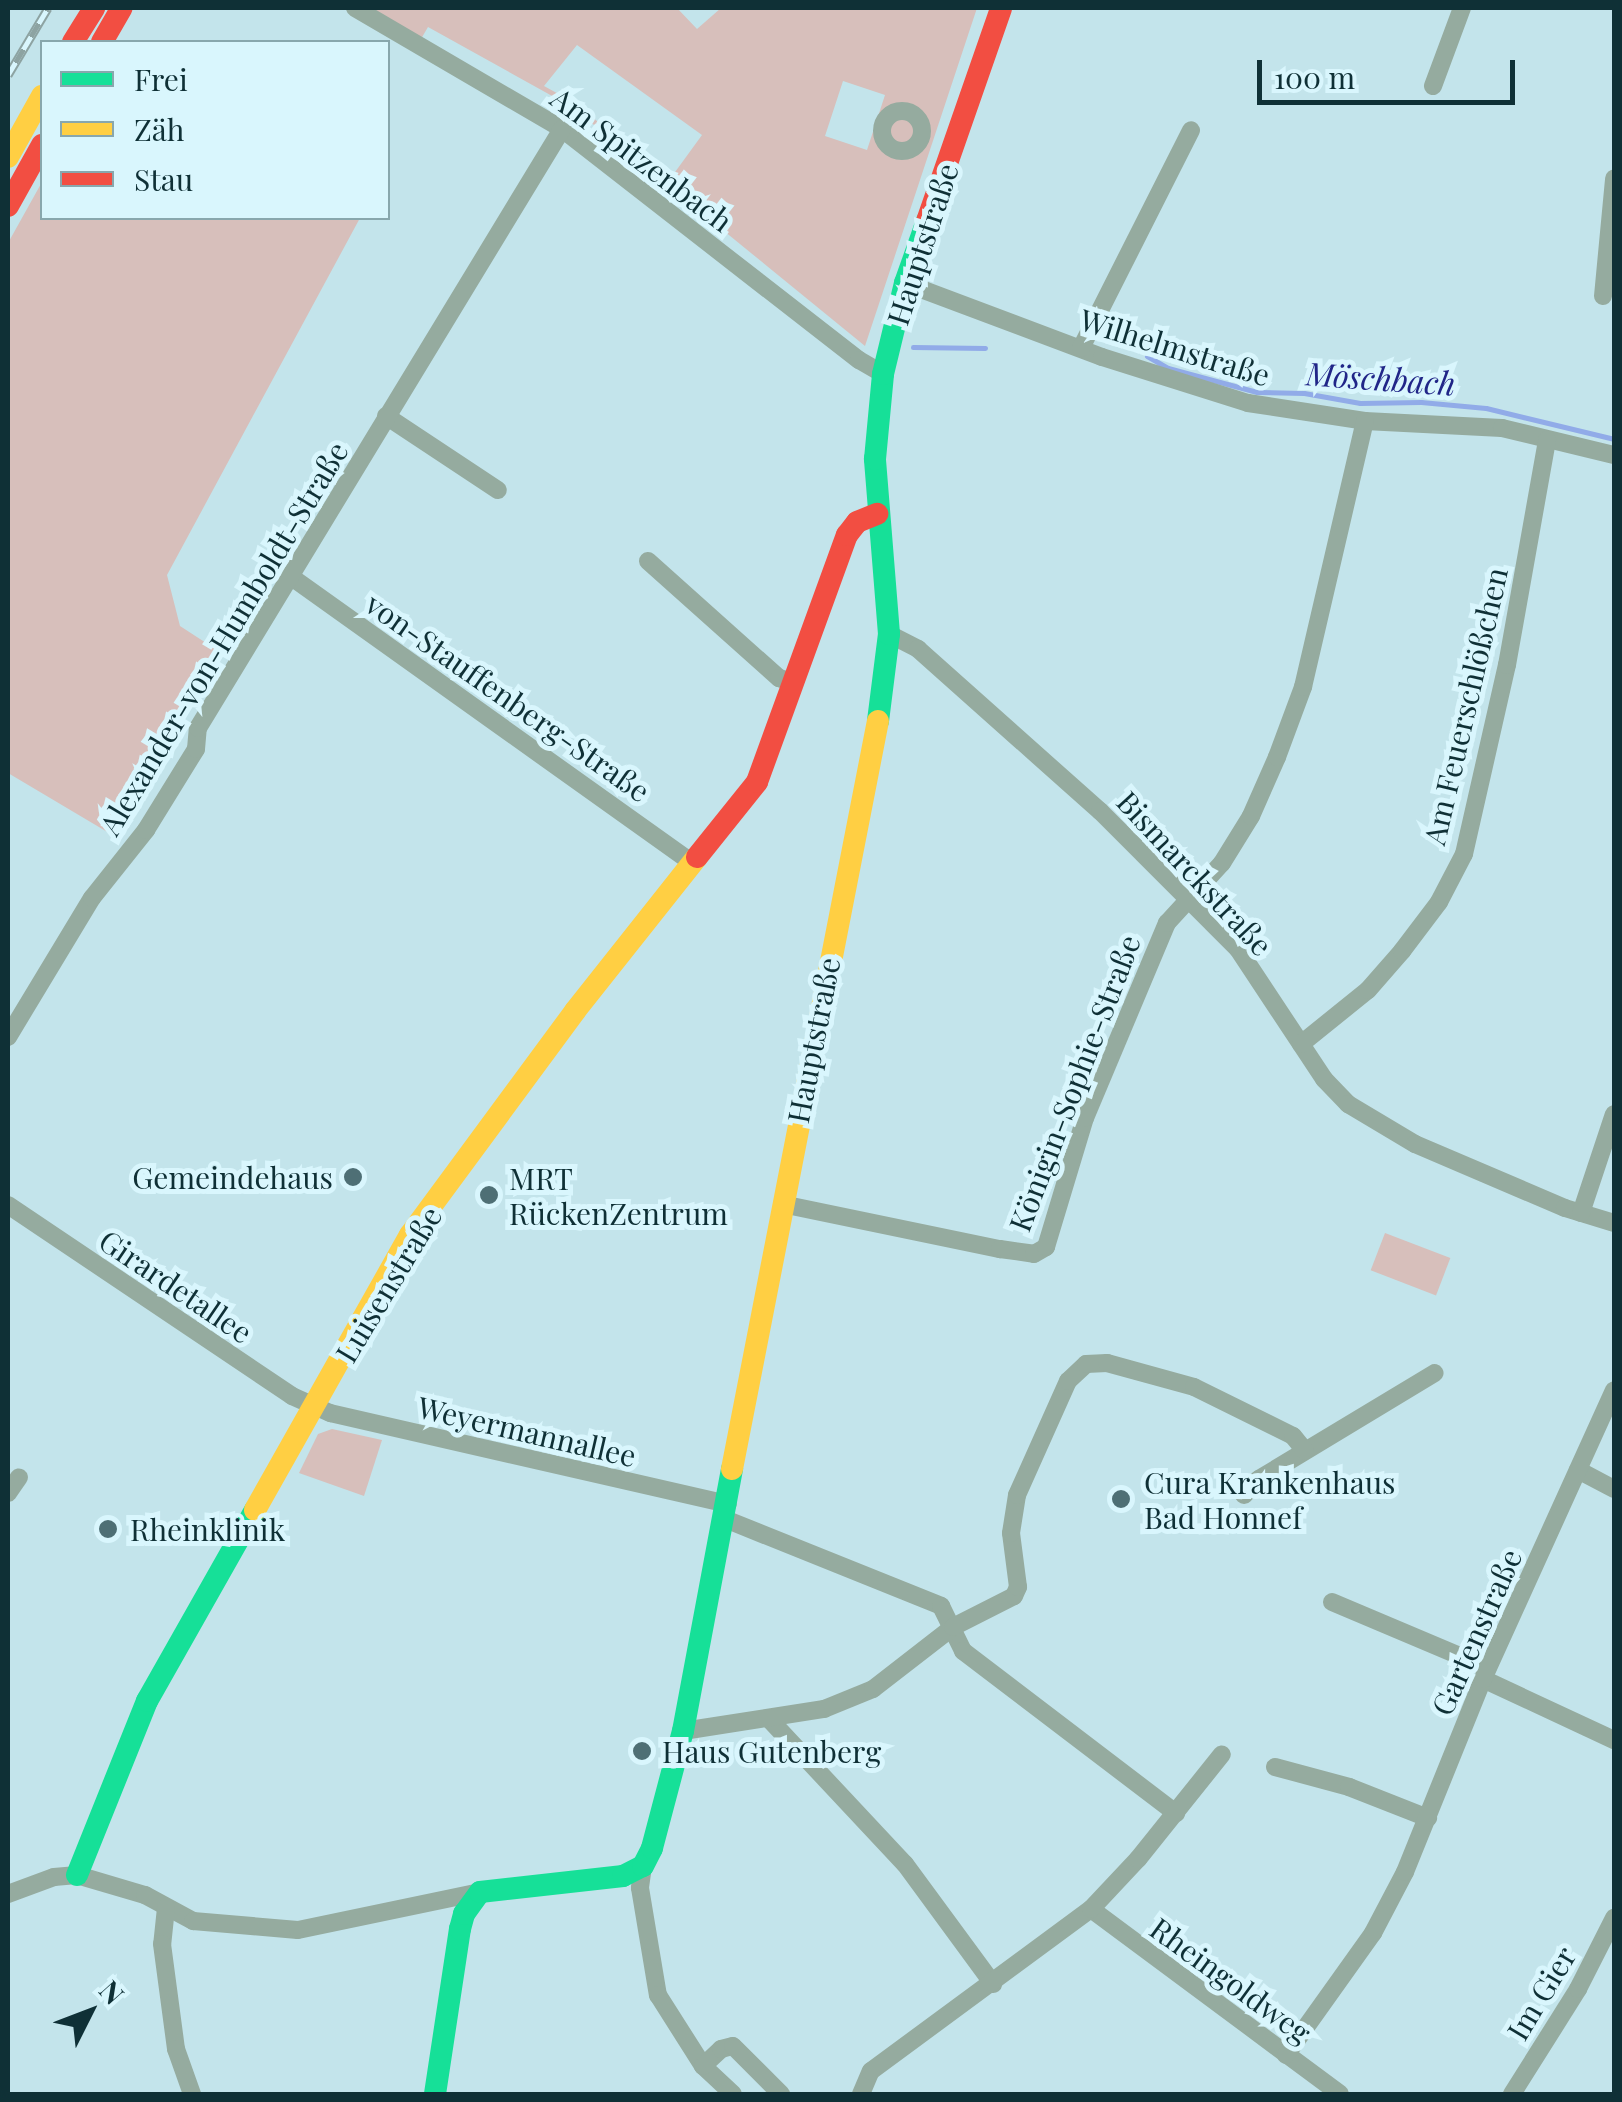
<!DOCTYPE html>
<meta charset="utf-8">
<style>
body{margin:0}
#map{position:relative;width:1622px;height:2102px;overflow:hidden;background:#c3e4eb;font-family:"Playfair Display",serif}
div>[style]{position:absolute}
.green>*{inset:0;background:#d7bfbb;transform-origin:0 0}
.stream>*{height:5px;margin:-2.5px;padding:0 2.5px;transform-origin:2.5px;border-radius:2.5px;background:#91abe8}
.street>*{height:18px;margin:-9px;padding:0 9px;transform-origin:9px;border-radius:9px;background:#95ab9f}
.street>.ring{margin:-9px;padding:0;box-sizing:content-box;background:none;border:18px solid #95ab9f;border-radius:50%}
.fast>*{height:22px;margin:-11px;padding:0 11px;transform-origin:11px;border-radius:11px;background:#16e098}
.slow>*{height:22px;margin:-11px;padding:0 11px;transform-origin:11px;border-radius:11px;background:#ffcf43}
.jam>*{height:22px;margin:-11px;padding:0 11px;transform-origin:11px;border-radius:11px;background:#f24e42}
.rail>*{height:9px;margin-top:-4.5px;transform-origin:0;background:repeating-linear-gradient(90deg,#d9f6fd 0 15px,#8da3a2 0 30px);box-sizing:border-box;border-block:2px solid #8da3a2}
.dots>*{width:28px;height:28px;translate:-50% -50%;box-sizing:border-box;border:5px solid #d9f6fd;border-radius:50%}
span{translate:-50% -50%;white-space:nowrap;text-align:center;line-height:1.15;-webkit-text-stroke:10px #d9f6fd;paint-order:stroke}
.street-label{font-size:30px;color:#0f3036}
.poi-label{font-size:30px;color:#0f3036}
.right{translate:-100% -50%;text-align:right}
.left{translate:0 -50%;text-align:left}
.water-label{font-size:32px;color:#212688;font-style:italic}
.frame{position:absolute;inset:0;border:10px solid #0f3036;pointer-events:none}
.legend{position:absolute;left:40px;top:40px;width:350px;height:180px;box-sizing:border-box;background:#d9f6fd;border:2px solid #88a7ad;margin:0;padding:12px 18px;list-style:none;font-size:30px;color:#0f3036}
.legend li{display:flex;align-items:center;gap:20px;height:50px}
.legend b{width:50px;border:2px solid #88a7ad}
.north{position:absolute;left:40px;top:1962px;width:100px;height:100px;-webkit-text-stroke:8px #d9f6fd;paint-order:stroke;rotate:48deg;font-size:28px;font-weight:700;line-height:40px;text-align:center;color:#0f3036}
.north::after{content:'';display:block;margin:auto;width:35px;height:45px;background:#0f3036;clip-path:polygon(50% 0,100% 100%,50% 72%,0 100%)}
.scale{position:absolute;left:1257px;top:60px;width:258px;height:45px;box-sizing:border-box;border:5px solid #0f3036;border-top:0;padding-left:12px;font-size:30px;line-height:35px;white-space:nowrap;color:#0f3036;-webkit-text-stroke:8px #d9f6fd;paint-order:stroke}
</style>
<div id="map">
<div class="green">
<div style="clip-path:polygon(evenodd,378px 8px,677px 8px,697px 29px,721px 8px,977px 8px,865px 346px,572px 107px,428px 27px,421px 39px,376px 11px,378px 8px,577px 45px,702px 135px,670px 179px,573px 102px,544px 86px,577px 45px,378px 8px,843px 81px,885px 95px,867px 150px,825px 136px,843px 81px)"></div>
<div style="clip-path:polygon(42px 182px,42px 218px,360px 218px,167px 575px,180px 626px,220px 652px,109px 833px,8px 773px,8px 243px)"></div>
<div style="left:1385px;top:1233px;width:70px;height:40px;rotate:21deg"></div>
<div style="clip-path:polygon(332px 1429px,382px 1440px,364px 1496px,299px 1473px,318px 1434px)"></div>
</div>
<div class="stream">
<div style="left:913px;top:347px;width:72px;rotate:0.8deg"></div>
<div style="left:1147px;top:356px;width:24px;rotate:30deg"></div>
<div style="left:1168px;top:368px;width:92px;rotate:15.1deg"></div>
<div style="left:1257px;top:392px;width:47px;rotate:1.2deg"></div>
<div style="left:1304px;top:393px;width:57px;rotate:10.1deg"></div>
<div style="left:1360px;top:403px;width:61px;rotate:-0.9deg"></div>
<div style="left:1421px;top:402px;width:65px;rotate:5.3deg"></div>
<div style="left:1486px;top:408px;width:132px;rotate:13.6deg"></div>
</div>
<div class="street">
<div style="left:355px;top:8px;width:240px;rotate:30.3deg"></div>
<div style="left:562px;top:129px;width:376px;rotate:37.9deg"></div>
<div style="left:859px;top:360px;width:28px;rotate:30deg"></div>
<div style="left:1433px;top:86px;width:83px;rotate:-69.6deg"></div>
<div class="ring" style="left:882px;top:111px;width:22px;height:22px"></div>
<div style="left:905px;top:283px;width:210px;rotate:20.6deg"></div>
<div style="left:1102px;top:357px;width:153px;rotate:17.5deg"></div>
<div style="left:1248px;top:403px;width:118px;rotate:8.7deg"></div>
<div style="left:1365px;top:421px;width:137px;rotate:2.9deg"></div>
<div style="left:1502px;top:428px;width:115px;rotate:13.6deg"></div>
<div style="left:1603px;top:296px;width:118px;rotate:-84.6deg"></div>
<div style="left:1081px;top:348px;width:244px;rotate:-63.2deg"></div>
<div style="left:386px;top:416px;width:134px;rotate:33.5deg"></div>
<div style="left:648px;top:561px;width:176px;rotate:41.8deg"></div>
<div style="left:779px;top:678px;width:15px;rotate:16deg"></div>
<div style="left:290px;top:576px;width:495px;rotate:35.5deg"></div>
<div style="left:889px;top:634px;width:33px;rotate:27deg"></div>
<div style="left:918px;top:649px;width:244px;rotate:41.7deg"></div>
<div style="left:1100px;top:811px;width:195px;rotate:45deg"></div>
<div style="left:1238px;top:949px;width:156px;rotate:56.5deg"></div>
<div style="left:1324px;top:1079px;width:35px;rotate:46deg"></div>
<div style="left:1348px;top:1104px;width:78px;rotate:30.8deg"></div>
<div style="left:1415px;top:1144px;width:163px;rotate:23.1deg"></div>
<div style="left:1565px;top:1208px;width:51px;rotate:17deg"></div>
<div style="left:8px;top:1037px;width:162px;rotate:-58.9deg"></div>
<div style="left:92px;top:898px;width:87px;rotate:-51.5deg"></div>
<div style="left:146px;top:830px;width:95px;rotate:-58.3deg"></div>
<div style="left:196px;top:749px;width:21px;rotate:-85deg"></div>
<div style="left:198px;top:728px;width:701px;rotate:-58.71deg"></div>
<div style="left:1301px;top:1044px;width:86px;rotate:-38.9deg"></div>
<div style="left:1368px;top:990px;width:52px;rotate:-48.9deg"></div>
<div style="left:1402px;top:951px;width:61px;rotate:-52.9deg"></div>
<div style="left:1439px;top:902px;width:54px;rotate:-62.5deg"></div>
<div style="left:1464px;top:854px;width:194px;rotate:-77.2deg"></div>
<div style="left:1507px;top:665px;width:229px;rotate:-79.9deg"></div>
<div style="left:782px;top:1204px;width:223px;rotate:11.7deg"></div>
<div style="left:1000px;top:1249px;width:34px;rotate:8deg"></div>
<div style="left:1034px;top:1254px;width:14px;rotate:-30deg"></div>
<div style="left:1046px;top:1247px;width:135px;rotate:-73.2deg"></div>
<div style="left:1085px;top:1118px;width:212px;rotate:-67.2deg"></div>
<div style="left:1167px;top:923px;width:81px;rotate:-47.5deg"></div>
<div style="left:1222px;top:863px;width:55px;rotate:-58.3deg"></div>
<div style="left:1251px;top:816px;width:64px;rotate:-66.2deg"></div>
<div style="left:1277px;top:757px;width:75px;rotate:-69.6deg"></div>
<div style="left:1303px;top:687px;width:273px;rotate:-76.9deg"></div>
<div style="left:8px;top:1205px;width:342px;rotate:33.9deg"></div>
<div style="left:292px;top:1396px;width:42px;rotate:24.1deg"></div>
<div style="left:330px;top:1413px;width:408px;rotate:12.9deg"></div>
<div style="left:1581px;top:1213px;width:104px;rotate:-71.6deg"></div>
<div style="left:1578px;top:1470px;width:41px;rotate:27.8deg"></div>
<div style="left:8px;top:1493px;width:19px;rotate:-55deg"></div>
<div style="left:1244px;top:1495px;width:22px;rotate:-47deg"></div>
<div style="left:1259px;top:1479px;width:205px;rotate:-31.1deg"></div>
<div style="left:725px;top:1519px;width:233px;rotate:21.9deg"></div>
<div style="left:941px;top:1606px;width:50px;rotate:63.9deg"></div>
<div style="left:963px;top:1651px;width:268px;rotate:37.3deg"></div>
<div style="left:1332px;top:1602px;width:169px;rotate:22.9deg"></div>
<div style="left:1483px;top:1679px;width:145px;rotate:25deg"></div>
<div style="left:771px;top:1721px;width:196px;rotate:46.9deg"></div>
<div style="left:905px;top:1864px;width:149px;rotate:53.7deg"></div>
<div style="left:683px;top:1731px;width:143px;rotate:-8.9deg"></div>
<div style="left:824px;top:1709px;width:53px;rotate:-22.2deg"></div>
<div style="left:873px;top:1689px;width:101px;rotate:-37.8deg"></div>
<div style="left:953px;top:1627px;width:68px;rotate:-26.9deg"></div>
<div style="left:1014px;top:1596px;width:10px;rotate:-66deg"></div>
<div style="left:1018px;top:1587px;width:54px;rotate:-97.4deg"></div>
<div style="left:1011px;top:1533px;width:38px;rotate:-81deg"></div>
<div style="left:1017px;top:1495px;width:125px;rotate:-65.9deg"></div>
<div style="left:1068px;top:1381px;width:25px;rotate:-43deg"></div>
<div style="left:1086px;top:1364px;width:21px;rotate:-3deg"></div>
<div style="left:1107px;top:1363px;width:90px;rotate:15.4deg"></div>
<div style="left:1194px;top:1387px;width:110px;rotate:26.3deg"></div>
<div style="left:1293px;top:1436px;width:19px;rotate:51deg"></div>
<div style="left:1275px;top:1767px;width:77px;rotate:15.1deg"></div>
<div style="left:1349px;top:1787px;width:85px;rotate:21.4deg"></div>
<div style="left:643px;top:1866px;width:22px;rotate:98deg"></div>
<div style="left:640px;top:1888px;width:109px;rotate:80.5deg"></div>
<div style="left:658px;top:1995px;width:84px;rotate:57.6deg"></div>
<div style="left:703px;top:2066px;width:41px;rotate:43deg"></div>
<div style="left:8px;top:1894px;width:49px;rotate:-20.3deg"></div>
<div style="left:54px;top:1877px;width:23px;rotate:-5deg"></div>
<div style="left:77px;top:1875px;width:71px;rotate:16.4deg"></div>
<div style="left:145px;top:1895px;width:55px;rotate:28.4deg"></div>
<div style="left:193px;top:1921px;width:105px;rotate:4.9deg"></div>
<div style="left:298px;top:1930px;width:186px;rotate:-11.8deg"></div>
<div style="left:166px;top:1908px;width:36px;rotate:96deg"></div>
<div style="left:162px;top:1944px;width:106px;rotate:82.4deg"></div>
<div style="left:176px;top:2049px;width:48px;rotate:70.4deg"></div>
<div style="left:1091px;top:1909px;width:310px;rotate:36.6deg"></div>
<div style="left:1286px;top:2055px;width:150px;rotate:-54.5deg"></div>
<div style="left:1373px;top:1933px;width:69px;rotate:-62.3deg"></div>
<div style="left:1405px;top:1872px;width:208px;rotate:-68deg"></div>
<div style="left:1483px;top:1679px;width:317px;rotate:-65.6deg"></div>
<div style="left:703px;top:2066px;width:25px;rotate:-43deg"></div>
<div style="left:721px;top:2049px;width:12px;rotate:-14deg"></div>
<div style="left:733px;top:2046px;width:68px;rotate:45deg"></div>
<div style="left:861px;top:2094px;width:25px;rotate:-67deg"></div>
<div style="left:871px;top:2071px;width:273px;rotate:-36.4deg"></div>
<div style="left:1091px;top:1909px;width:69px;rotate:-46.8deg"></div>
<div style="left:1138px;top:1859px;width:134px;rotate:-51.3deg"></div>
<div style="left:1512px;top:2094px;width:124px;rotate:-57.8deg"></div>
<div style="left:1578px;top:1989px;width:80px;rotate:-63.1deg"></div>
</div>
<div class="fast">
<div style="left:878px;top:721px;width:88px;rotate:-82.8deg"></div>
<div style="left:889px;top:634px;width:176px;rotate:-94.6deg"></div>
<div style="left:875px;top:459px;width:85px;rotate:-84.6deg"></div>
<div style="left:883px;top:374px;width:94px;rotate:-76.4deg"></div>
<div style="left:905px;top:283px;width:66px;rotate:-70.5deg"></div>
<div style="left:77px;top:1875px;width:188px;rotate:-68.1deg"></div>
<div style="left:147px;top:1701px;width:219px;rotate:-60.5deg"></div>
<div style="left:435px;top:2094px;width:167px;rotate:-81.4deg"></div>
<div style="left:460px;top:1929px;width:16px;rotate:-75deg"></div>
<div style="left:464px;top:1914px;width:27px;rotate:-54deg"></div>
<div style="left:480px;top:1892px;width:144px;rotate:-6.4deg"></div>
<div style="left:623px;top:1876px;width:22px;rotate:-27deg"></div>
<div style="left:643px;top:1866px;width:20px;rotate:-63deg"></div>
<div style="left:652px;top:1848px;width:121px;rotate:-75.2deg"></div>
<div style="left:683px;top:1731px;width:267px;rotate:-79.4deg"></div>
</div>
<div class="slow">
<div style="left:8px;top:157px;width:70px;rotate:-60.9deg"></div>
<div style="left:732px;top:1469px;width:762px;rotate:-78.96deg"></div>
<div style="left:255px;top:1510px;width:316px;rotate:-60.6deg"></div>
<div style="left:410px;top:1235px;width:278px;rotate:-53.6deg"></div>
<div style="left:575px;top:1011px;width:196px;rotate:-51.6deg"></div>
</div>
<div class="jam">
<div style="left:73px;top:42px;width:40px;rotate:-58deg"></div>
<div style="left:102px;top:42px;width:39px;rotate:-60deg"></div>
<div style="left:8px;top:206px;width:70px;rotate:-60.9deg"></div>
<div style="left:927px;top:221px;width:225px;rotate:-70.8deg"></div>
<div style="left:697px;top:857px;width:96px;rotate:-51.3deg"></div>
<div style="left:757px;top:782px;width:263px;rotate:-70deg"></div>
<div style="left:847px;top:535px;width:16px;rotate:-52deg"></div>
<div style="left:857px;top:522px;width:22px;rotate:-22deg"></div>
</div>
<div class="rail">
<div style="left:8px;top:75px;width:78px;rotate:-59.2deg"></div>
</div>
<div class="dots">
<div style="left:353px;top:1177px;background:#4e6f75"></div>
<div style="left:489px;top:1195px;background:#4e6f75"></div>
<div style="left:1121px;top:1499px;background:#4e6f75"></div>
<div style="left:108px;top:1529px;background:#4e6f75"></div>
<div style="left:642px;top:1751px;background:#4e6f75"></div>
</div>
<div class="street-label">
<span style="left:642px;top:159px;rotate:37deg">Am Spitzenbach</span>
<span style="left:922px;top:244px;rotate:-72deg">Hauptstraße</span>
<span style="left:1175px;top:347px;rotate:17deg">Wilhelmstraße</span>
<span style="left:223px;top:638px;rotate:-59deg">Alexander-von-Humboldt-Straße</span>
<span style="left:508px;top:697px;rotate:35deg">von-Stauffenberg-Straße</span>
<span style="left:1465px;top:706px;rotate:-77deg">Am Feuerschlößchen</span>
<span style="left:1195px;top:873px;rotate:47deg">Bismarckstraße</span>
<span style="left:813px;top:1040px;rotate:-79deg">Hauptstraße</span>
<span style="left:1074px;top:1083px;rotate:-69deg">Königin-Sophie-Straße</span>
<span style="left:388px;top:1284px;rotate:-59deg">Luisenstraße</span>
<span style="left:176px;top:1286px;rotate:34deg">Girardetallee</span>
<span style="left:527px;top:1431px;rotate:13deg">Weyermannallee</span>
<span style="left:1476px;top:1632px;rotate:-66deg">Gartenstraße</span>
<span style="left:1231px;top:1980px;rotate:36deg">Rheingoldweg</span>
<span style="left:1541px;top:1993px;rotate:-59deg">Im Gier</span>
</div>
<div class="poi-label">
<span class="right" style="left:333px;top:1177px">Gemeindehaus</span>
<span class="left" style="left:509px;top:1195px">MRT<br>RückenZentrum</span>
<span class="left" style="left:1144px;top:1499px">Cura Krankenhaus<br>Bad Honnef</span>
<span class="left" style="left:130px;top:1529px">Rheinklinik</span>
<span class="left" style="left:662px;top:1751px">Haus Gutenberg</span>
</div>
<div class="water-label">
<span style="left:1381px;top:378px;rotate:4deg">Möschbach</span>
</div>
<div class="frame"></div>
<ul class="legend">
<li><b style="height:12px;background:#16e098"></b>Frei</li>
<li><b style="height:12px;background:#ffcf43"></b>Zäh</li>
<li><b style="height:12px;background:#f24e42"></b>Stau</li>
</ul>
<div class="north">N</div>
<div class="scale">100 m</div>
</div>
